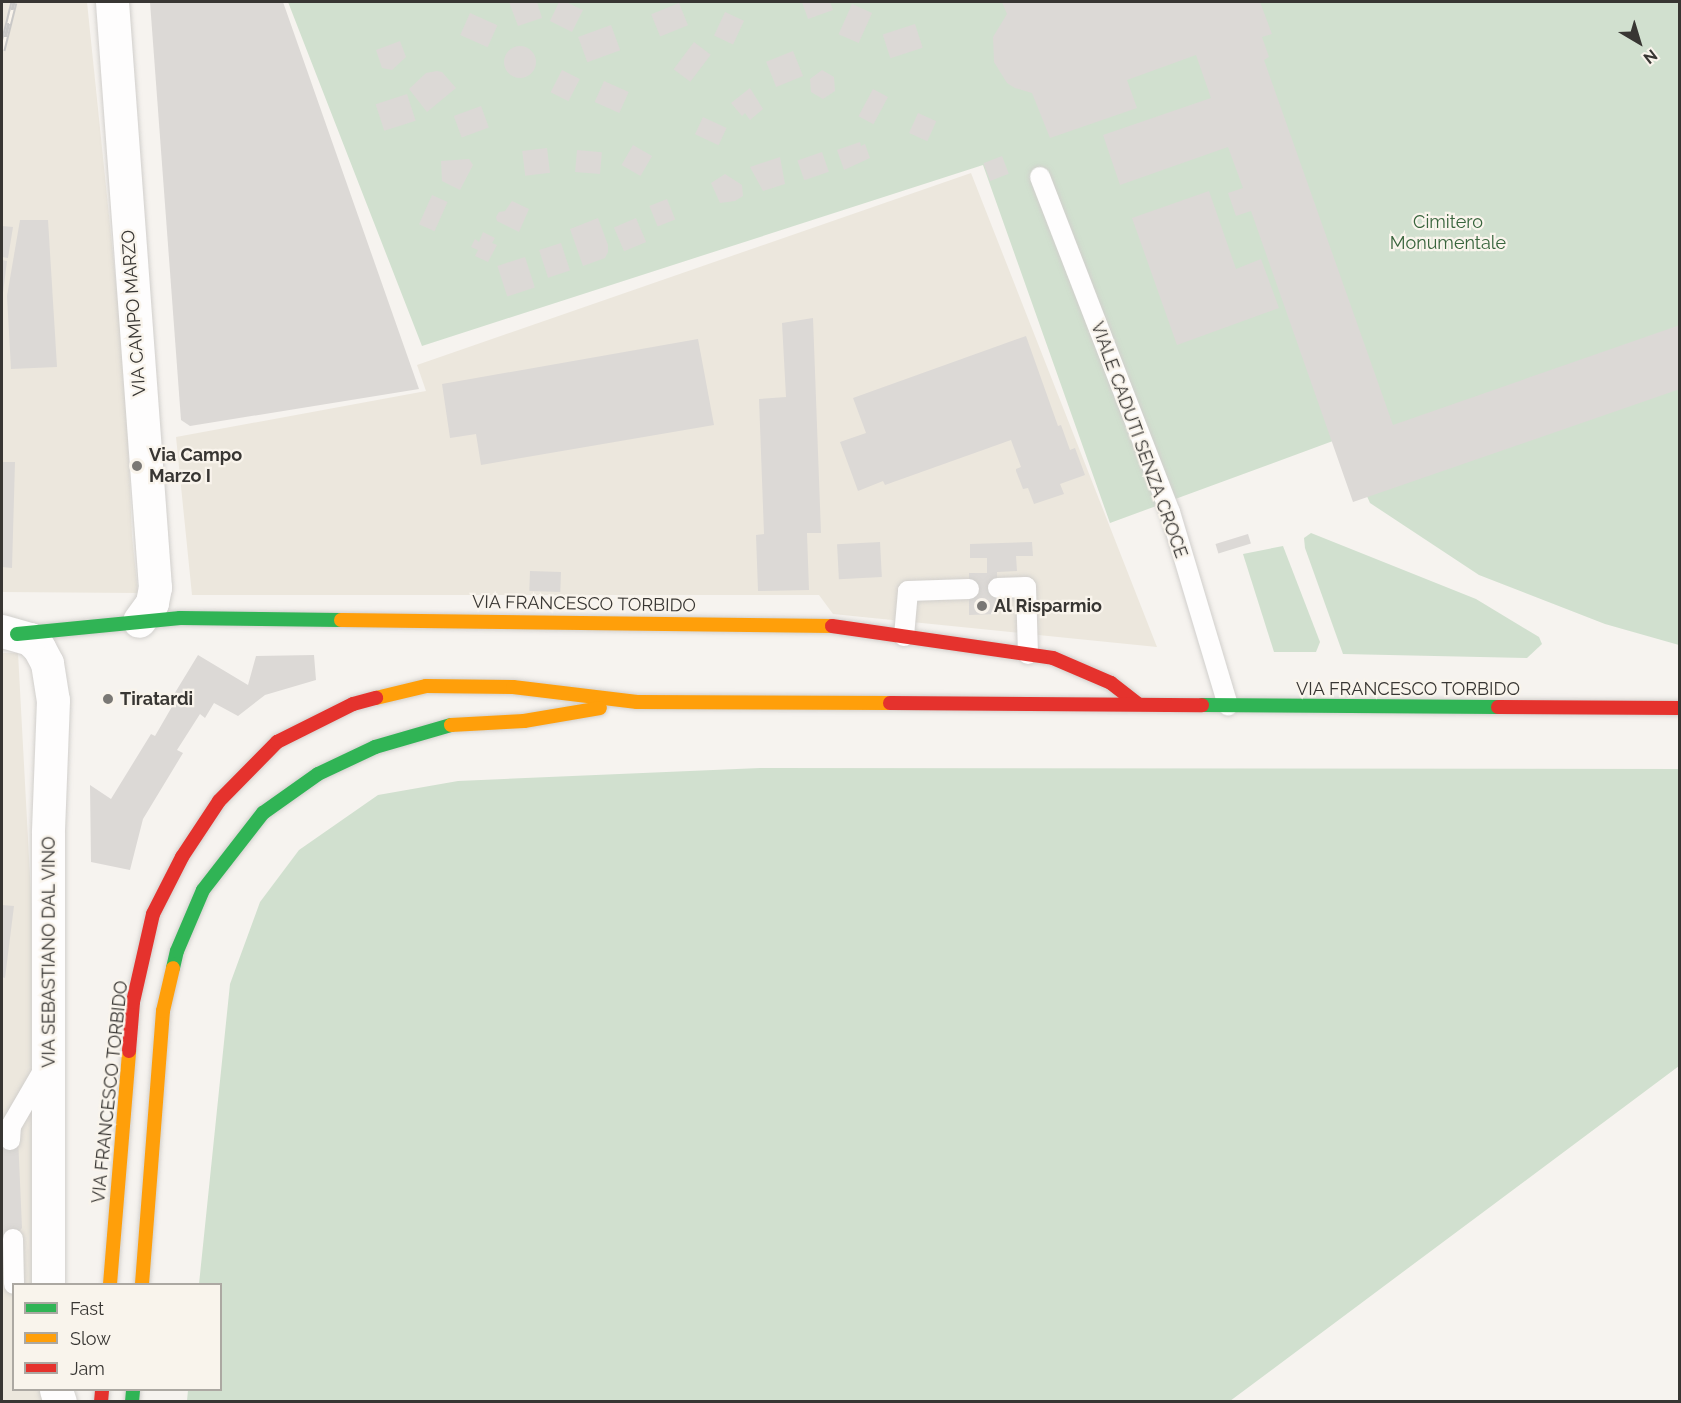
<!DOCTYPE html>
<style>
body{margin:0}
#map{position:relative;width:1681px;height:1403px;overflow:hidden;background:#f6f3ef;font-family:Raleway,sans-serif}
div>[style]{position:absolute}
.built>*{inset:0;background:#ece7dd}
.green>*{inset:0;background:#d1e0cf}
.building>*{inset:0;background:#dcd9d6;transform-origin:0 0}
.round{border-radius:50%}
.roads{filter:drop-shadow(0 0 2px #d1cfcc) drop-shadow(0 0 2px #d1cfcc)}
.lane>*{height:20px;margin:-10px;padding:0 10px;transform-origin:10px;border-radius:10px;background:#fefdfd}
.street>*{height:33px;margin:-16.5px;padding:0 16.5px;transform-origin:16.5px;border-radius:16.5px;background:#fefdfd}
.fast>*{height:14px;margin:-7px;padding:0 7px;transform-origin:7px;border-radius:7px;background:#30b455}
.slow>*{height:14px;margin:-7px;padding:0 7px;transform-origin:7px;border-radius:7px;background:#ff9f0a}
.jam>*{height:14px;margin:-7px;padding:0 7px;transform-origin:7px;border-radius:7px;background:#e5322d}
.rail>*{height:7px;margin-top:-3.5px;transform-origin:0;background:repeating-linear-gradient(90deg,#f9f4ec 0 14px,#c9c8c7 0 28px);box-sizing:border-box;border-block:2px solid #c9c8c7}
.dots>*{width:16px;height:16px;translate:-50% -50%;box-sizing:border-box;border:3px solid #f9f4ec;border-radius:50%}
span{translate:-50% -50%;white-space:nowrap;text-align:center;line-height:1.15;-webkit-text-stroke:4.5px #f9f4ec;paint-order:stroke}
.park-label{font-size:18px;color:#38643c}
.street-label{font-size:18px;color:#383633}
.poi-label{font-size:18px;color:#383633;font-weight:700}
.left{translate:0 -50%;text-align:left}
.frame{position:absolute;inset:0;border:3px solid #383633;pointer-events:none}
.legend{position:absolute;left:12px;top:1283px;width:210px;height:108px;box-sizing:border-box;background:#f9f4ec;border:2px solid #aca8a2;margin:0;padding:8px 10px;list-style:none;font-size:18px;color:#383633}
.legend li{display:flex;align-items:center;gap:12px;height:30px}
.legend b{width:30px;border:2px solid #aca8a2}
.north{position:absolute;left:1609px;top:12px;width:60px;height:60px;-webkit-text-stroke:4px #f9f4ec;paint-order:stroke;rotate:142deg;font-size:16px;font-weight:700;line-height:24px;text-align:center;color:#383633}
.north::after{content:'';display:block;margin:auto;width:21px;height:27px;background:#383633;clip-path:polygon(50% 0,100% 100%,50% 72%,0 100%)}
</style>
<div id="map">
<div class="built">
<div style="clip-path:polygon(2px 2px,87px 2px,125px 371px,132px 536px,138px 593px,2px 592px)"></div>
<div style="clip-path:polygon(971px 173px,1157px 647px,833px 614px,819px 595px,192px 595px,176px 437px,426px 391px,417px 365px)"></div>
<div style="clip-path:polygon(2px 653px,18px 653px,35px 969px,40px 1284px,14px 1284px,14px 1390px,43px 1390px,44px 1401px,2px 1402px)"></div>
</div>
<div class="green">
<div style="clip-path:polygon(288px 2px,1679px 2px,1679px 645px,1605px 624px,1479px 575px,1370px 503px,1341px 438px,1110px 523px,983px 165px,422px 346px)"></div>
<div style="clip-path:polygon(1311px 533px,1476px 599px,1539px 637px,1542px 644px,1527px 658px,1343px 654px,1305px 548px,1304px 538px)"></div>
<div style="clip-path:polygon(1283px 546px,1320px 642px,1316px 652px,1274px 652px,1243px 554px)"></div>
<div style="clip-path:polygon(760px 768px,1679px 769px,1679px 1066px,1230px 1401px,187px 1401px,188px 1390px,220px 1390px,220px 1284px,199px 1284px,230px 984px,260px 902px,299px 850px,378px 795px,458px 781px)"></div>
</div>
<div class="building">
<div style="clip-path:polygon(150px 2px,283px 2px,419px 389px,190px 426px,181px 420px)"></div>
<div style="clip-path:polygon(509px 2px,537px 2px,542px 18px,518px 26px)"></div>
<div style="clip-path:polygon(559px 2px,566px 2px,583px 10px,572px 32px,550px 21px)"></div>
<div style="clip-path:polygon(802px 2px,830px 2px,833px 10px,808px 19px)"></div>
<div style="clip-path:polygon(1002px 2px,1260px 2px,1272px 34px,1262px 37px,1269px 57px,1264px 60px,1393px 425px,1680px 325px,1680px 389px,1353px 502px,1251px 211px,1236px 216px,1228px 193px,1243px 188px,1228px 147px,1120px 185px,1103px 135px,1211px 98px,1196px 55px,1127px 80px,1137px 108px,1050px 138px,1032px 93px,1015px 88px,1007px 83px,994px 62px,993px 37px,1007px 14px)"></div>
<div style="left:679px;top:3px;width:24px;height:30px;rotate:68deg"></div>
<div style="left:852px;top:4px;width:22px;height:33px;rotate:24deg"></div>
<div style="left:725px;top:12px;width:21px;height:26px;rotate:25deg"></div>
<div style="left:470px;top:13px;width:30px;height:24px;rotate:24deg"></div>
<div style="left:915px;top:24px;width:25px;height:34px;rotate:72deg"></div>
<div style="left:611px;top:25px;width:27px;height:35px;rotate:70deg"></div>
<div style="clip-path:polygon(400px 41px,406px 57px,392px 70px,382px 68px,376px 50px)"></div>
<div style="left:694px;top:42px;width:21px;height:34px;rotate:37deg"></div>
<div class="round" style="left:504px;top:46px;width:32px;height:32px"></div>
<div style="left:793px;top:51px;width:27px;height:29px;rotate:68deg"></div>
<div style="left:562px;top:70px;width:20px;height:25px;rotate:27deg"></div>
<div style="clip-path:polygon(822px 70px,834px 77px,835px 91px,823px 99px,811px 92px,810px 79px)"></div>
<div style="clip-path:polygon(437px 71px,442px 72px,456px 88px,427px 112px,409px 89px,426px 73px)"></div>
<div style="left:604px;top:81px;width:27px;height:23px;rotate:24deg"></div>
<div style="clip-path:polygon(750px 88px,763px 109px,750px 120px,745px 113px,742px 116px,731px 103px)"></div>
<div style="left:873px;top:89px;width:17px;height:31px;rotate:28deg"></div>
<div style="left:407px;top:94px;width:28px;height:33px;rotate:72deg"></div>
<div style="left:481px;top:106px;width:23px;height:29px;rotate:70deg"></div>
<div style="left:918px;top:113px;width:20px;height:22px;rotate:24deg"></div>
<div style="left:703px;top:117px;width:26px;height:19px;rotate:25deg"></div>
<div style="clip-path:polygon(860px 142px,861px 146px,865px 144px,870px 158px,844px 170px,837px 150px)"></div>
<div style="left:633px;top:145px;width:22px;height:23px;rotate:30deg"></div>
<div style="left:547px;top:148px;width:25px;height:25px;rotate:83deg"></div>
<div style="left:577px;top:150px;width:25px;height:22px;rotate:5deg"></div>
<div style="left:822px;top:152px;width:21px;height:26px;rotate:71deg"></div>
<div style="left:1002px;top:156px;width:19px;height:20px;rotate:69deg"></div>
<div style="clip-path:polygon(780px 157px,785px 184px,763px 191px,750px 167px)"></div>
<div style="clip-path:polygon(469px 159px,473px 165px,460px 190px,442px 181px,441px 161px)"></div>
<div style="clip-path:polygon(725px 174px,742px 185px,743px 196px,735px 201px,720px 203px,711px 183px)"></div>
<div style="clip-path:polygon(1209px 191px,1236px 269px,1261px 259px,1279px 308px,1177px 345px,1132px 218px)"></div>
<div style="left:432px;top:195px;width:17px;height:32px;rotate:24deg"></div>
<div style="left:667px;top:199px;width:22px;height:19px;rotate:68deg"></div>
<div style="clip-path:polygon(512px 201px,529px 209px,519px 232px,497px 221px,496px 217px,499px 212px,505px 211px)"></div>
<div style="clip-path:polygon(598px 218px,608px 245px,608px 252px,605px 258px,583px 266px,570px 229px)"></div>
<div style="left:636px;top:218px;width:26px;height:24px;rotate:67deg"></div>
<div style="clip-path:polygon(20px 220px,48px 220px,57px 367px,11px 369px,7px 296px)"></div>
<div style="clip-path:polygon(2px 226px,13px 227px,8px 258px,2px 257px)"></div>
<div style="clip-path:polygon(483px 232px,495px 238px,492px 243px,497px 245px,488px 262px,475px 256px,478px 250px,471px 247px,475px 239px,479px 242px)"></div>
<div style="left:561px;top:243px;width:29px;height:23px;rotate:72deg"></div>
<div style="left:525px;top:257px;width:32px;height:29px;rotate:72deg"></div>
<div style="clip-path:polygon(2px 260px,7px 261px,3px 293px,2px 293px)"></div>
<div style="clip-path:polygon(813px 318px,821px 533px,807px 533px,809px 590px,758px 591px,756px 535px,764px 534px,759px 399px,786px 397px,782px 323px)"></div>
<div style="clip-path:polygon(1026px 336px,1058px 426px,1061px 425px,1070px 450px,1075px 448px,1085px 475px,1060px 484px,1064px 494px,1034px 504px,1028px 488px,1023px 489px,1016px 471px,1016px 469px,1021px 467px,1011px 440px,885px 485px,883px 481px,858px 491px,840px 442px,866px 433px,853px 398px)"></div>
<div style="clip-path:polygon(698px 339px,714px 425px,481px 465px,476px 434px,450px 438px,442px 384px)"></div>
<div style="clip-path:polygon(2px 462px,15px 462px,12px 568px,2px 567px)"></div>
<div style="left:1248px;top:534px;width:10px;height:34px;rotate:73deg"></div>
<div style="left:880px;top:542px;width:35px;height:43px;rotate:87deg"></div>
<div style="clip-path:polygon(1032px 542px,1033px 556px,1016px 556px,1017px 571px,997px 572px,998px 614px,969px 615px,969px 573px,987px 573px,987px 558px,970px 558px,970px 544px)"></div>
<div style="left:530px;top:571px;width:31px;height:20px;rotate:2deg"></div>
<div style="clip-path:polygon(198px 655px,248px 685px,256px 656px,314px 655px,316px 680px,265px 695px,238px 716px,214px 703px,205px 718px,200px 714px,177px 750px,183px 753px,143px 819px,130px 870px,91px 862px,90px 785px,111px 799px,151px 734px,155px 736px,177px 698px,173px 696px)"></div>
<div style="clip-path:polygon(2px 905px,14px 906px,5px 978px,2px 977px)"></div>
<div style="clip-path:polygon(18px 1137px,22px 1228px,13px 1239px,2px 1239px,2px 1139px)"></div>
</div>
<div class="roads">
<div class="lane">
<div style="left:1040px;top:177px;width:359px;rotate:68.8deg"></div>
<div style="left:1170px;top:512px;width:202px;rotate:73.3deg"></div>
<div style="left:998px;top:588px;width:28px;rotate:-2deg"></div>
<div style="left:1026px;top:587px;width:67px;rotate:88.3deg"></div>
<div style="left:904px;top:636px;width:45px;rotate:-84.9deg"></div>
<div style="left:908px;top:591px;width:61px;rotate:-1.9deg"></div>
<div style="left:10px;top:1140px;width:14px;rotate:-86deg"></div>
<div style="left:11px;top:1126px;width:66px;rotate:-59.9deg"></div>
<div style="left:13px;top:1239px;width:45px;rotate:88.7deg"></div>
</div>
<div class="street">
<div style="left:112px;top:2px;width:587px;rotate:85.8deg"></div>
<div style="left:155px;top:587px;width:16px;rotate:101deg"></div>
<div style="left:152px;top:603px;width:22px;rotate:126deg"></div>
<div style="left:2px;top:631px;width:29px;rotate:16deg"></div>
<div style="left:30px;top:639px;width:13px;rotate:45deg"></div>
<div style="left:39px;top:648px;width:17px;rotate:62deg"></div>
<div style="left:47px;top:663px;width:37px;rotate:81deg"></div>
<div style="left:53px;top:700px;width:133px;rotate:92.2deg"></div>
<div style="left:48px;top:833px;width:451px;rotate:90deg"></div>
<div style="left:56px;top:1390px;width:13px;rotate:72deg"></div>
</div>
<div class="fast">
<div style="left:17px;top:634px;width:164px;rotate:-5.6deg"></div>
<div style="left:180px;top:618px;width:161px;rotate:0.7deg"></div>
<div style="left:1202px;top:705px;width:296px;rotate:0.4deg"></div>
<div style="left:173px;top:968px;width:17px;rotate:-77deg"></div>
<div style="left:177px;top:951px;width:66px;rotate:-66.9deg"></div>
<div style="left:203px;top:890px;width:98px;rotate:-52.1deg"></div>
<div style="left:263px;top:813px;width:67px;rotate:-35.3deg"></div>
<div style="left:318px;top:774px;width:63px;rotate:-25.3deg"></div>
<div style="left:375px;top:747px;width:79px;rotate:-16.1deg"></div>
<div style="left:132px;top:1402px;width:12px;rotate:-85deg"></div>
</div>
<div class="slow">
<div style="left:341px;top:620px;width:491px;rotate:0.7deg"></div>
<div style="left:376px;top:698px;width:51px;rotate:-13.5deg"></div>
<div style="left:426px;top:686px;width:87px;rotate:0.7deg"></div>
<div style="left:513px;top:687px;width:125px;rotate:6.9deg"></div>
<div style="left:637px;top:702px;width:253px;rotate:0.2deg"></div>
<div style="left:451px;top:725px;width:73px;rotate:-3.1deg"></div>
<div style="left:524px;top:721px;width:77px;rotate:-9.7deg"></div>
<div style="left:110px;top:1284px;width:234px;rotate:-85.3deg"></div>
<div style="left:142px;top:1284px;width:274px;rotate:-85.6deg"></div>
<div style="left:163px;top:1011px;width:44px;rotate:-76.9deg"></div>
</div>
<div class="jam">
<div style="left:832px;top:626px;width:223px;rotate:8.2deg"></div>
<div style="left:1053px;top:658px;width:63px;rotate:23.3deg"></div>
<div style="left:1111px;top:683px;width:33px;rotate:38deg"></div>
<div style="left:890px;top:703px;width:312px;rotate:0.4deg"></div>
<div style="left:1498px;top:707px;width:182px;rotate:0.3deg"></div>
<div style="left:129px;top:1051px;width:49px;rotate:-85.3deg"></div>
<div style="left:133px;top:1002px;width:90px;rotate:-77.2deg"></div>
<div style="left:153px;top:914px;width:64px;rotate:-63deg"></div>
<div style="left:182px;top:857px;width:67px;rotate:-56.5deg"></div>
<div style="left:219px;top:801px;width:83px;rotate:-45.5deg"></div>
<div style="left:277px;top:742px;width:85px;rotate:-26.6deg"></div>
<div style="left:353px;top:704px;width:24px;rotate:-15deg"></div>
<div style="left:101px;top:1402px;width:12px;rotate:-85deg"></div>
</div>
</div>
<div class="rail">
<div style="left:2px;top:50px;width:49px;rotate:-76deg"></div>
</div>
<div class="dots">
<div style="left:137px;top:466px;background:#7a7875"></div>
<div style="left:982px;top:606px;background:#7a7875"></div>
<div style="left:108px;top:699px;background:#7a7875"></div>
</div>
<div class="park-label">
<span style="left:1448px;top:233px">Cimitero<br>Monumentale</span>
</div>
<div class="street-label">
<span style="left:134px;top:313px;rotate:-94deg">VIA CAMPO MARZO</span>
<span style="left:1139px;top:440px;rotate:70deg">VIALE CADUTI SENZA CROCE</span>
<span style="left:584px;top:604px;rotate:1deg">VIA FRANCESCO TORBIDO</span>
<span style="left:1408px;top:689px">VIA FRANCESCO TORBIDO</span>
<span style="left:49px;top:952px;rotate:-90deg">VIA SEBASTIANO DAL VINO</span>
<span style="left:110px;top:1092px;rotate:-84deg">VIA FRANCESCO TORBIDO</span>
</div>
<div class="poi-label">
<span class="left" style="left:149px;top:466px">Via Campo<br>Marzo I</span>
<span class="left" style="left:994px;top:606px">Al Risparmio</span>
<span class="left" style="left:120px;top:699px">Tiratardi</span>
</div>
<div class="frame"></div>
<ul class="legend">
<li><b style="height:8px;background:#30b455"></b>Fast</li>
<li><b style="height:8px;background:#ff9f0a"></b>Slow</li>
<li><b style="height:8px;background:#e5322d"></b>Jam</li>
</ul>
<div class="north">N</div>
</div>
